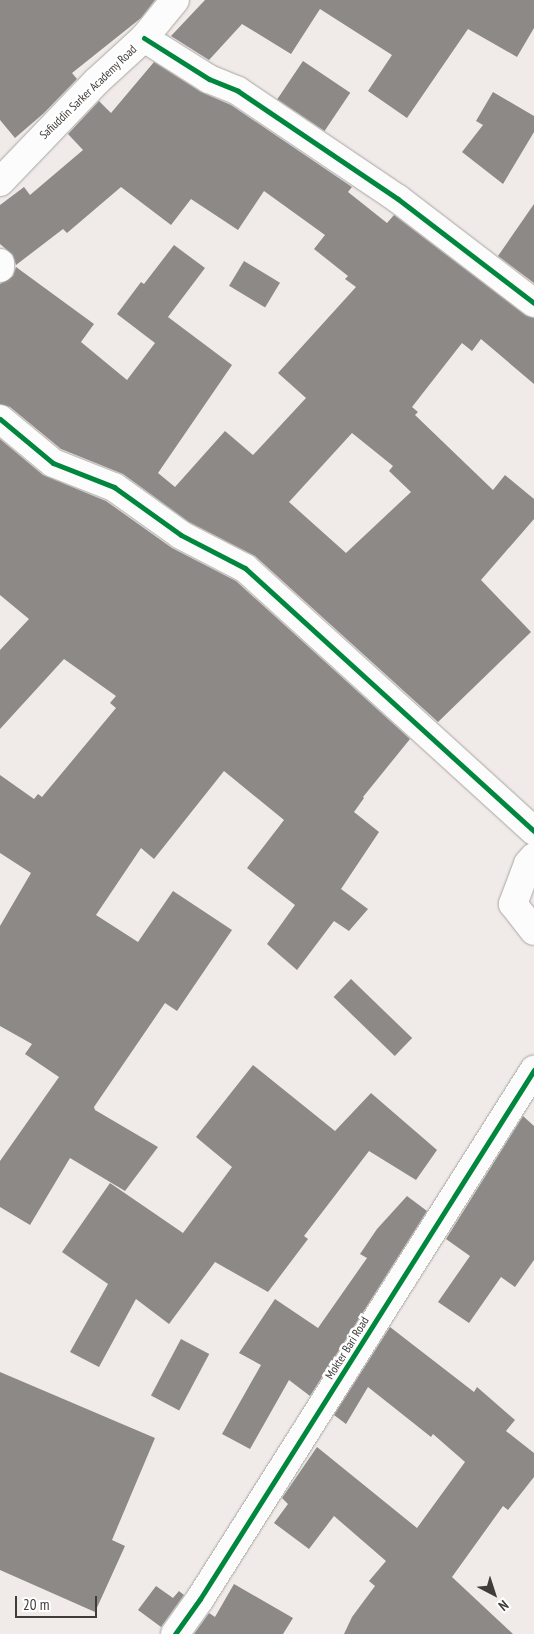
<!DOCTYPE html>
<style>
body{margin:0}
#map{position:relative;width:534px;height:1634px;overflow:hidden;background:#f0ebe8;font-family:"PT Sans Narrow",sans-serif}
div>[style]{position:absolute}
.building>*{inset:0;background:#8c8987;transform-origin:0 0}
.roads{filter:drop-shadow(0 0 1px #a8a5a3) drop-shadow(0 0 1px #a8a5a3)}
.minor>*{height:28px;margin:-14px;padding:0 14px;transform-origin:14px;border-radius:14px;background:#fdfcfc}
.cycleway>*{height:5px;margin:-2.5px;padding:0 2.5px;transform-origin:2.5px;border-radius:2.5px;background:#00873e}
span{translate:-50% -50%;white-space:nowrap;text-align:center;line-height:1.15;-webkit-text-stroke:5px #fff;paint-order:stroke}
.street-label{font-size:12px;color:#3f3c39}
.north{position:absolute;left:469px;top:1569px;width:50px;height:50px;-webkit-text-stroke:4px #fff;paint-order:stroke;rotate:140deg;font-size:14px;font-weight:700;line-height:20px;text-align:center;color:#3f3c39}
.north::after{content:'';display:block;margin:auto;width:18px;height:22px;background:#3f3c39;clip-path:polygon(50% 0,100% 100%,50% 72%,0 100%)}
.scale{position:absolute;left:15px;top:1596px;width:82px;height:22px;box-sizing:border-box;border:2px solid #3f3c39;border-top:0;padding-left:6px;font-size:15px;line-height:18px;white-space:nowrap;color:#3f3c39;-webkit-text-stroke:4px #fff;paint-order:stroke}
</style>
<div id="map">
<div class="building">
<div style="clip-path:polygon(0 0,155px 0,141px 18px,72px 73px,77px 79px,44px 113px,15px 138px,0 120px)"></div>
<div style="clip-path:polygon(205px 0,534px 0,534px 28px,517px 57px,468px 29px,407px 118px,368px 91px,392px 55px,320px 9px,291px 54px,242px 24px,209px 60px,171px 36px)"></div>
<div style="left:303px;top:61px;width:57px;height:46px;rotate:34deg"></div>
<div style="clip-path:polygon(evenodd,154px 62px,201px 92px,231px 105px,352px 187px,348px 192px,387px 223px,394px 215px,525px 315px,534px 318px,534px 384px,481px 339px,472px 351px,462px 343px,412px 407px,418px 412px,415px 415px,493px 490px,505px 475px,534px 499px,534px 519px,481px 580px,531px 632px,438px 722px,255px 556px,189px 522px,123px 474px,61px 449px,10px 407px,0 404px,0 284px,13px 276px,16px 267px,94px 324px,81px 342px,127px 380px,155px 343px,117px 314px,141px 282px,144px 284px,174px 245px,205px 268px,168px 317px,232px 365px,158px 473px,175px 487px,225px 431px,253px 455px,306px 398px,278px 373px,356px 287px,345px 279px,348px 276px,314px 249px,325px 235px,264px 191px,238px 230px,191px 199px,171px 225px,121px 187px,67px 233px,63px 229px,16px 265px,13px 255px,0 244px,0 205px,24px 187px,30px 195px,83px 150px,68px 134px,99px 101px,111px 113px,154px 62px,352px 433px,393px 466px,389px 471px,411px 492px,346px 553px,289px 502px,352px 433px)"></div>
<div style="clip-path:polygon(493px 92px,534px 116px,534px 132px,503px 184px,462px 152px,483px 125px,476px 121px)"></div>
<div style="clip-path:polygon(534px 204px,534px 283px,498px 256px)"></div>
<div style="left:244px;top:261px;width:42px;height:29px;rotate:31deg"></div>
<div style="clip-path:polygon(0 439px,43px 475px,106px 501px,172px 548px,236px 581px,410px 739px,363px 797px,364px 798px,354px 812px,379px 832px,341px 889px,368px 909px,349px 931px,334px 921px,297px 970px,267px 944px,295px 905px,247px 868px,284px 820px,224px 771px,154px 859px,141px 848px,96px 915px,138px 942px,173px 891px,232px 930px,177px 1011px,165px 1003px,94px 1107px,95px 1110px,158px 1147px,125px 1191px,70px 1158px,30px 1225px,0 1207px,0 1161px,59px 1077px,25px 1054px,32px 1044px,0 1026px,0 926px,31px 873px,0 853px,0 775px,34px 799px,38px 794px,42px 797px,116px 708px,110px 703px,116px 696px,64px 659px,0 729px,0 650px,29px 619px,0 595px)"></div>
<div style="left:351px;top:979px;width:85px;height:25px;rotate:44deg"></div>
<div style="clip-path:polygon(253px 1065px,335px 1131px,371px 1093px,437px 1150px,416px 1180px,369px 1151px,304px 1236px,308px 1239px,268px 1292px,215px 1262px,169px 1324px,136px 1299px,99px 1367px,70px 1352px,108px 1284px,62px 1252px,110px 1183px,183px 1233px,232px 1167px,196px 1137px)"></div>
<div style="clip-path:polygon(523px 1116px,534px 1126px,534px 1260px,515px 1287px,501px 1277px,469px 1323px,438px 1302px,470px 1256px,446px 1239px)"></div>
<div style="clip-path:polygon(407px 1196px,427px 1211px,310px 1396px,289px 1380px,250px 1449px,222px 1434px,261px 1365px,239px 1353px,275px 1299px,318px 1328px,367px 1258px,360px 1254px,377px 1229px)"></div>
<div style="clip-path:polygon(390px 1327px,474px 1392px,477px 1387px,515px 1420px,506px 1431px,534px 1453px,534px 1477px,508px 1510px,503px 1506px,452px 1577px,513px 1634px,344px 1634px,352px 1617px,375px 1586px,369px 1581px,386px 1561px,334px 1516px,309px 1549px,274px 1523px,288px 1504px,282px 1498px,317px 1447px,417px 1528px,465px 1462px,433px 1434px,431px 1437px,368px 1387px,346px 1424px,334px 1415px)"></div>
<div style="left:181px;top:1339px;width:32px;height:64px;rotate:28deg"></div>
<div style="clip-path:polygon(0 1372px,155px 1438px,112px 1540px,125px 1546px,95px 1612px,0 1570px)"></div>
<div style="clip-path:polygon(234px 1584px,293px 1618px,283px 1634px,194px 1634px,209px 1613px,215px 1617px)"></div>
<div style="clip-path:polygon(156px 1586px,173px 1598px,179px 1591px,184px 1595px,161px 1627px,138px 1610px)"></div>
</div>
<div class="roads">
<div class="minor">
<div style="left:144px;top:38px;width:77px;rotate:32.2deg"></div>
<div style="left:209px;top:79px;width:31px;rotate:22deg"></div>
<div style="left:238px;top:91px;width:193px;rotate:34deg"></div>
<div style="left:398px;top:199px;width:171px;rotate:37.4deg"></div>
<div style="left:0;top:182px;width:140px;rotate:-46.2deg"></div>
<div style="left:97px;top:81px;width:64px;rotate:-42.5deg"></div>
<div style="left:144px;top:38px;width:49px;rotate:-50.8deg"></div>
<div style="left:0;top:263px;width:5px;rotate:90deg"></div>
<div style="left:0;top:419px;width:69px;rotate:39.7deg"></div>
<div style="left:53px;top:463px;width:66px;rotate:21.5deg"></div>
<div style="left:114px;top:487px;width:82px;rotate:35.6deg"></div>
<div style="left:181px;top:535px;width:72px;rotate:27.3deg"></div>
<div style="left:245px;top:568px;width:391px;rotate:42.3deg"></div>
<div style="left:534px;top:857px;width:9px;rotate:131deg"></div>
<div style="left:528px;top:864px;width:43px;rotate:110.6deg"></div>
<div style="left:513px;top:904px;width:34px;rotate:52deg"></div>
<div style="left:175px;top:1634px;width:43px;rotate:-54.5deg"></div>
<div style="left:200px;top:1599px;width:626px;rotate:-57.73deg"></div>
</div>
</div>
<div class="cycleway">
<div style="left:144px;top:38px;width:77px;rotate:32.2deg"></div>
<div style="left:209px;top:79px;width:31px;rotate:22deg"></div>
<div style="left:238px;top:91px;width:193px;rotate:34deg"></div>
<div style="left:398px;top:199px;width:171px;rotate:37.4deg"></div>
<div style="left:0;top:419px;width:69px;rotate:39.7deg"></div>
<div style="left:53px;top:463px;width:66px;rotate:21.5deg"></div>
<div style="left:114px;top:487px;width:82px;rotate:35.6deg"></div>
<div style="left:181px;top:535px;width:72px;rotate:27.3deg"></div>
<div style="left:245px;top:568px;width:391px;rotate:42.3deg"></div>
<div style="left:175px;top:1634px;width:43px;rotate:-54.5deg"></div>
<div style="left:200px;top:1599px;width:626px;rotate:-57.73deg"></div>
</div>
<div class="street-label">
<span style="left:88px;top:92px;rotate:-44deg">Safiuddin Sarker Academy Road</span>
<span style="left:347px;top:1348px;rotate:-58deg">Mokter Bari Road</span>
</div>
<div class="north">N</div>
<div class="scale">20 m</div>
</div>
